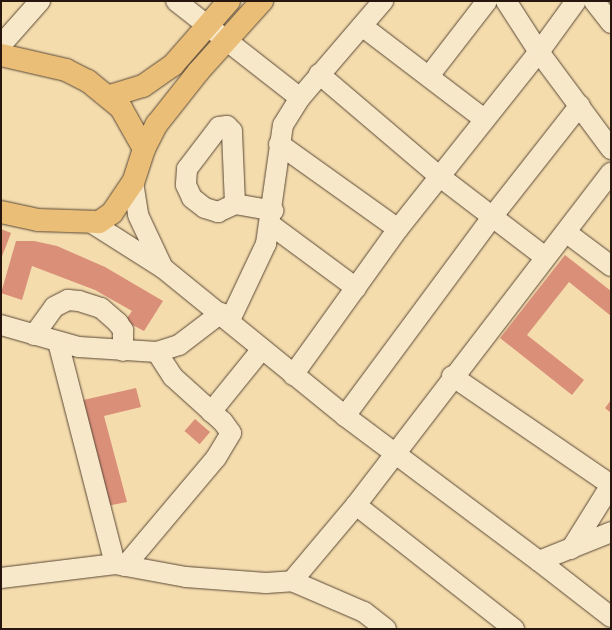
<!DOCTYPE html>
<style>
body{margin:0}
#map{position:relative;width:612px;height:630px;overflow:hidden;background:#f4dcad;font-family:Cardo,serif}
div>[style]{position:absolute}
.building>*{inset:0;background:#da8f79;transform-origin:0 0}
.roads{filter:drop-shadow(0 0 1px #5a4836) drop-shadow(0 0 1px #5a4836)}
.minor>*{height:20px;margin:-10px;padding:0 10px;transform-origin:10px;border-radius:10px;background:#f8e8ca}
.major>*{height:22px;margin:-11px;padding:0 11px;transform-origin:11px;border-radius:11px;background:#eabe76}
span{translate:-50% -50%;white-space:nowrap;text-align:center;line-height:1.15;-webkit-text-stroke:3px #f8e8ca;paint-order:stroke}
.frame{position:absolute;inset:0;border:2px solid #26160e;pointer-events:none}
</style>
<div id="map">
<div class="building">
<div style="clip-path:polygon(1px 229px,11px 233px,1px 259px)"></div>
<div style="clip-path:polygon(16px 241px,34px 241px,57px 246px,105px 267px,163px 301px,144px 331px,125px 321px,132px 311px,95px 290px,32px 266px,22px 300px,1px 293px)"></div>
<div style="clip-path:polygon(565px 255px,611px 291px,611px 316px,569px 282px,527px 335px,584px 380px,572px 395px,500px 338px)"></div>
<div style="clip-path:polygon(136px 388px,141px 407px,104px 416px,127px 502px,107px 506px,79px 401px)"></div>
<div style="clip-path:polygon(611px 400px,611px 413px,605px 408px)"></div>
<div style="left:195px;top:419px;width:20px;height:16px;rotate:41deg"></div>
</div>
<div class="roads">
<div class="minor">
<div style="left:176px;top:1px;width:157px;rotate:38deg"></div>
<div style="left:506px;top:1px;width:61px;rotate:57.1deg"></div>
<div style="left:539px;top:52px;width:121px;rotate:53.4deg"></div>
<div style="left:594px;top:1px;width:28px;rotate:52deg"></div>
<div style="left:362px;top:26px;width:153px;rotate:37.3deg"></div>
<div style="left:1px;top:45px;width:59px;rotate:-48.4deg"></div>
<div style="left:319px;top:74px;width:157px;rotate:40.4deg"></div>
<div style="left:439px;top:176px;width:133px;rotate:37.4deg"></div>
<div style="left:429px;top:76px;width:95px;rotate:-52.3deg"></div>
<div style="left:279px;top:144px;width:146px;rotate:35.5deg"></div>
<div style="left:133px;top:182px;width:33px;rotate:81deg"></div>
<div style="left:138px;top:215px;width:56px;rotate:64.8deg"></div>
<div style="left:235px;top:204px;width:73px;rotate:-92.4deg"></div>
<div style="left:232px;top:131px;width:7px;rotate:-135deg"></div>
<div style="left:227px;top:126px;width:8px;rotate:173deg"></div>
<div style="left:219px;top:127px;width:53px;rotate:127.3deg"></div>
<div style="left:187px;top:169px;width:16px;rotate:94deg"></div>
<div style="left:186px;top:185px;width:14px;rotate:65deg"></div>
<div style="left:192px;top:198px;width:16px;rotate:38deg"></div>
<div style="left:205px;top:208px;width:14px;rotate:17deg"></div>
<div style="left:218px;top:212px;width:19px;rotate:-25deg"></div>
<div style="left:235px;top:204px;width:39px;rotate:10deg"></div>
<div style="left:92px;top:223px;width:84px;rotate:32.4deg"></div>
<div style="left:163px;top:268px;width:235px;rotate:39.1deg"></div>
<div style="left:345px;top:416px;width:242px;rotate:36.8deg"></div>
<div style="left:539px;top:561px;width:78px;rotate:-21.9deg"></div>
<div style="left:271px;top:225px;width:106px;rotate:36.5deg"></div>
<div style="left:567px;top:233px;width:55px;rotate:36.9deg"></div>
<div style="left:230px;top:320px;width:84px;rotate:-64.7deg"></div>
<div style="left:266px;top:244px;width:120px;rotate:-81.9deg"></div>
<div style="left:283px;top:125px;width:32px;rotate:-58deg"></div>
<div style="left:300px;top:98px;width:128px;rotate:-49.4deg"></div>
<div style="left:1px;top:325px;width:81px;rotate:15.8deg"></div>
<div style="left:79px;top:347px;width:78px;rotate:3.7deg"></div>
<div style="left:157px;top:352px;width:23px;rotate:-18deg"></div>
<div style="left:179px;top:345px;width:53px;rotate:-37.3deg"></div>
<div style="left:34px;top:335px;width:34px;rotate:-54deg"></div>
<div style="left:54px;top:307px;width:16px;rotate:-27deg"></div>
<div style="left:68px;top:300px;width:11px;rotate:5deg"></div>
<div style="left:79px;top:301px;width:23px;rotate:18deg"></div>
<div style="left:101px;top:308px;width:23px;rotate:41deg"></div>
<div style="left:118px;top:323px;width:9px;rotate:54deg"></div>
<div style="left:123px;top:330px;width:21px;rotate:90deg"></div>
<div style="left:58px;top:342px;width:229px;rotate:75.6deg"></div>
<div style="left:293px;top:375px;width:180px;rotate:-54.3deg"></div>
<div style="left:398px;top:229px;width:226px;rotate:-51.5deg"></div>
<div style="left:539px;top:52px;width:63px;rotate:-54deg"></div>
<div style="left:452px;top:376px;width:193px;rotate:34.4deg"></div>
<div style="left:211px;top:412px;width:81px;rotate:-51deg"></div>
<div style="left:345px;top:416px;width:247px;rotate:-53.5deg"></div>
<div style="left:492px;top:217px;width:142px;rotate:-51.8deg"></div>
<div style="left:356px;top:505px;width:201px;rotate:38.1deg"></div>
<div style="left:571px;top:549px;width:75px;rotate:-58deg"></div>
<div style="left:539px;top:561px;width:91px;rotate:37.9deg"></div>
<div style="left:125px;top:566px;width:141px;rotate:-49.9deg"></div>
<div style="left:216px;top:458px;width:29px;rotate:-59deg"></div>
<div style="left:231px;top:433px;width:14px;rotate:-126deg"></div>
<div style="left:223px;top:422px;width:67px;rotate:-138deg"></div>
<div style="left:173px;top:377px;width:30px;rotate:-123deg"></div>
<div style="left:1px;top:578px;width:115px;rotate:-7deg"></div>
<div style="left:115px;top:564px;width:72px;rotate:10.4deg"></div>
<div style="left:186px;top:577px;width:80px;rotate:4.3deg"></div>
<div style="left:266px;top:583px;width:26px;rotate:-4deg"></div>
<div style="left:292px;top:581px;width:99px;rotate:-49.9deg"></div>
<div style="left:356px;top:505px;width:419px;rotate:-52.5deg"></div>
<div style="left:292px;top:581px;width:78px;rotate:23.3deg"></div>
<div style="left:364px;top:612px;width:28px;rotate:38deg"></div>
</div>
<div class="major">
<div style="left:1px;top:55px;width:67px;rotate:13deg"></div>
<div style="left:66px;top:70px;width:25px;rotate:27deg"></div>
<div style="left:88px;top:81px;width:43px;rotate:39.3deg"></div>
<div style="left:121px;top:108px;width:47px;rotate:60.7deg"></div>
<div style="left:144px;top:149px;width:35px;rotate:108deg"></div>
<div style="left:133px;top:182px;width:37px;rotate:124deg"></div>
<div style="left:112px;top:213px;width:16px;rotate:145deg"></div>
<div style="left:99px;top:222px;width:61px;rotate:-178.1deg"></div>
<div style="left:38px;top:220px;width:38px;rotate:-168deg"></div>
<div style="left:110px;top:96px;width:34px;rotate:-17deg"></div>
<div style="left:143px;top:86px;width:37px;rotate:-35deg"></div>
<div style="left:173px;top:65px;width:85px;rotate:-48.8deg"></div>
<div style="left:144px;top:149px;width:28px;rotate:-63deg"></div>
<div style="left:157px;top:124px;width:66px;rotate:-51.7deg"></div>
<div style="left:198px;top:72px;width:96px;rotate:-48deg"></div>
</div>
</div>
<div class="frame"></div>
</div>
